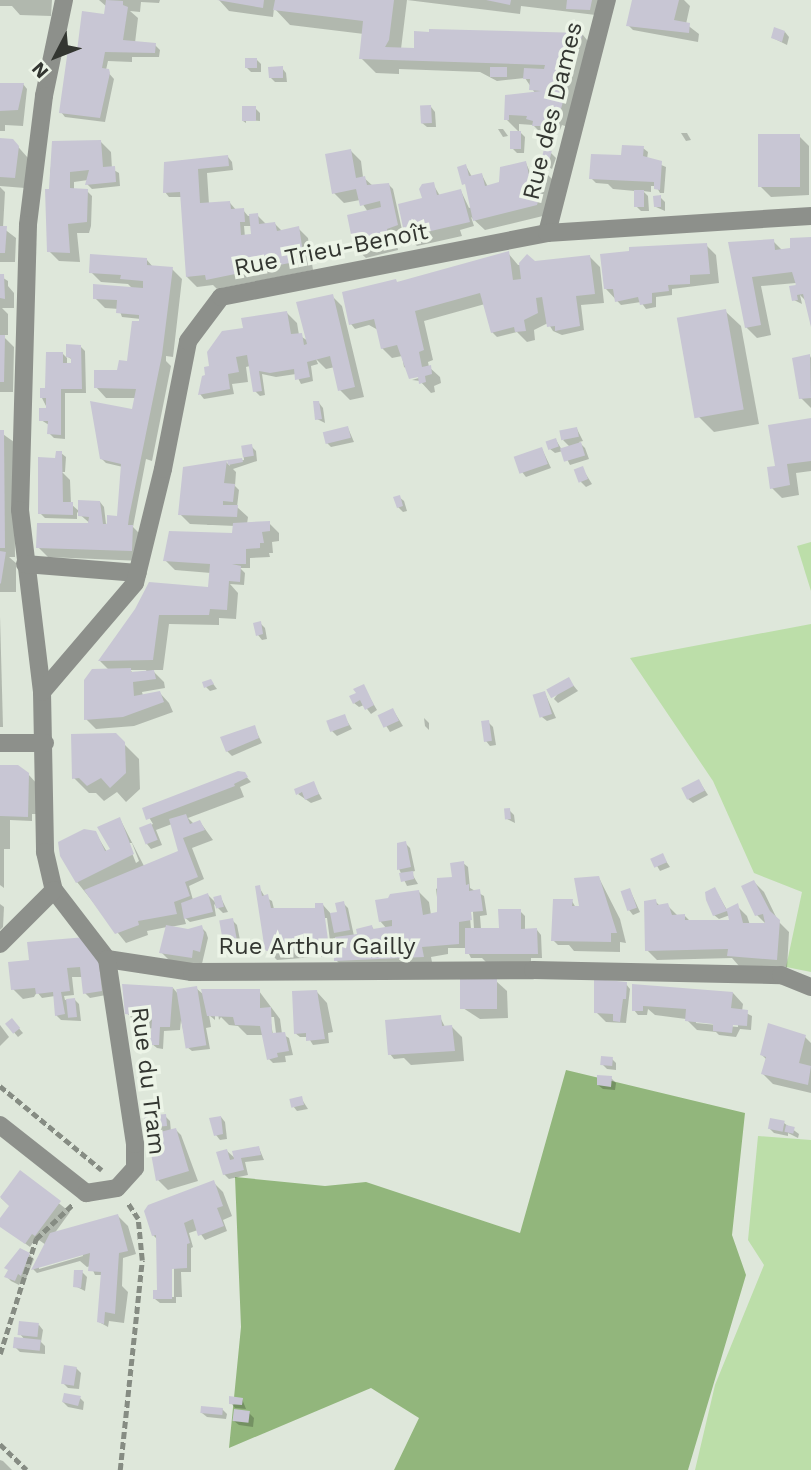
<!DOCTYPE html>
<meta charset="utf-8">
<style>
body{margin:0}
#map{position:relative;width:811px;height:1470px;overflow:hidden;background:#dee7da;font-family:"Work Sans",sans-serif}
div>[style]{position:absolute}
.green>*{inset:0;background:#bcdea9}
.forest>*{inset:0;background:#92b67c}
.shadow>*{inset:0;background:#0003}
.building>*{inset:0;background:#c8c6d4;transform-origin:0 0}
.path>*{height:4.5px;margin-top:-2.25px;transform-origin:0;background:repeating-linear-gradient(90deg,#868c83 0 7px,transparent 0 10.5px)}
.minor>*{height:18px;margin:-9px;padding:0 9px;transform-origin:9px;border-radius:9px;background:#8d908b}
span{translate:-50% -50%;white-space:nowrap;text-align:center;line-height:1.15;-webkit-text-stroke:7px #ecf4e7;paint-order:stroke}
.street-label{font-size:24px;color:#333631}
.north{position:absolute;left:21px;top:21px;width:70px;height:70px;-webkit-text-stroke:5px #ecf4e7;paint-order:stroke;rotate:228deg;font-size:19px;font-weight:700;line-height:28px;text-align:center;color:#333631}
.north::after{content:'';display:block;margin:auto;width:24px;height:32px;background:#333631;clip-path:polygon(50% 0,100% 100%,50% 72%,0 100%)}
</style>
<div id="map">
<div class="green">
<div style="clip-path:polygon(811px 542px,811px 591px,797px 546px)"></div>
<div style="clip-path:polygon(811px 624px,811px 972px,786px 967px,802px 892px,754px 873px,713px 781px,630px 658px)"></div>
<div style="clip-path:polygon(758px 1136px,811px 1140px,811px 1470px,695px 1470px,715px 1385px,764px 1265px,748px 1240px)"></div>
</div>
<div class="forest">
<div style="clip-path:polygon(566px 1070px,745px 1113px,732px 1235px,746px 1275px,688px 1470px,394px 1470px,419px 1418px,371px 1388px,229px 1448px,241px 1327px,235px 1177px,325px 1186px,366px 1182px,520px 1233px)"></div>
</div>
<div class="shadow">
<div style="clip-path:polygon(0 0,52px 0,51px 16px,20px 15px,12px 6px,0 6px)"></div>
<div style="clip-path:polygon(99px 0,160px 0,159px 3px,141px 2px,140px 12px,130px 11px,138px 18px,135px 43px,155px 45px,160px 50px,159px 57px,132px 57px,132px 62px,108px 61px,106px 70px,114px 79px,105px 122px,65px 117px,61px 112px,78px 51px,106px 16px,107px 7px)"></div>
<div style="clip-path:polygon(219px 0,609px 0,604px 16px,521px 6px,520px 14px,407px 0,401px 49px,574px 35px,583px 35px,587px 40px,588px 49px,568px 127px,562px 125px,560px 130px,538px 130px,533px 125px,519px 124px,519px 132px,506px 119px,507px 97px,535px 93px,525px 78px,497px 81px,480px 72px,399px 69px,399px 74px,376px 73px,361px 58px,364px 34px,290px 25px,274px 8px,273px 17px,229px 11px)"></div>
<div style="clip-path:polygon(634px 0,684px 0,690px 6px,686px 24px,699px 34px,698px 42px,633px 30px,628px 25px)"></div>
<div style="clip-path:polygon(785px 32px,789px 37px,787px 45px,773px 38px)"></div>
<div style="clip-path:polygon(257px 60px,261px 64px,261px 72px,251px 72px,246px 67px)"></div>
<div style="clip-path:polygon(282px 68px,286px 73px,287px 82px,275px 82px,271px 78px)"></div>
<div style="clip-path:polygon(23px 84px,27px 89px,23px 126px,5px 125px,5px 131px,0 131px,0 85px)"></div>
<div style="clip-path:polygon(431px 107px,435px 112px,436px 127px,427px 127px,422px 123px)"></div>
<div style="clip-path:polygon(255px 108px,260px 113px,260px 121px,246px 120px,246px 123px,243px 121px)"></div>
<div style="clip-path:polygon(498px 129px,503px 129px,508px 136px,503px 137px)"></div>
<div style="clip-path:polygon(520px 132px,525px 137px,524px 153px,517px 153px,512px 148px)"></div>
<div style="clip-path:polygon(681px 133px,687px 133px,691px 140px,686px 141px)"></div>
<div style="clip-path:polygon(799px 136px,809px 146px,809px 195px,771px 197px,761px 187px)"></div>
<div style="clip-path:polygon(0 140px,13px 141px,28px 158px,25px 188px,0 186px)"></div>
<div style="clip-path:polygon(100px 141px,111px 152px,112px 169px,119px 173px,120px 186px,92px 189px,87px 184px,88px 180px,74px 182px,74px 190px,87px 191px,92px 196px,91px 226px,89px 233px,77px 233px,80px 262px,59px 261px,49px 251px,50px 174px,54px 143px)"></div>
<div style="clip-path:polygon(643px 148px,648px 152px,647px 159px,666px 167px,664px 193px,660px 193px,656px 186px,651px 186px,651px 192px,643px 191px,648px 196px,649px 211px,641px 211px,636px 206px,635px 191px,613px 189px,608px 184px,596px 183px,591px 178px,623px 157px)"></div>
<div style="clip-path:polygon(351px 151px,361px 161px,363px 177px,373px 186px,389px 185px,393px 189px,402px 230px,394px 232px,398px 250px,366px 258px,355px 248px,368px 212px,360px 200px,344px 203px,334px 193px)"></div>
<div style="clip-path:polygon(551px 153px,556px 158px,552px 169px,542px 163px)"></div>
<div style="clip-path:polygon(evenodd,228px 157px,232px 162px,233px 170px,207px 173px,209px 204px,230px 203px,237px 211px,243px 210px,248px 216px,257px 215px,267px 225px,275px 224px,282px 231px,298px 228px,308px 238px,313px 270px,217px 289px,213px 285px,197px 287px,187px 277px,182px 197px,169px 197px,165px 192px,166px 163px,228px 157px,244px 226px,252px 226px,253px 239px,245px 237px,244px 226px)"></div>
<div style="clip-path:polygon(526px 163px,532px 177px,546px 173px,556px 183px,547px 215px,485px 230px,471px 217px,474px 226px,460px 230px,462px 236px,417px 246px,407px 236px,433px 184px,440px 196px,461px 191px,469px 208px,472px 207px,466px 166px,472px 177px,482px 175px,488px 187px,503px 183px)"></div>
<div style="clip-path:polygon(0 187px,5px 192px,3px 228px,16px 238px,15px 262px,0 262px)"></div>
<div style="clip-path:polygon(660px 197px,665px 202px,665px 211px,656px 207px)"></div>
<div style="clip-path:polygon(811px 239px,811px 325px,807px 302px,800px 295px,802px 304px,794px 300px,796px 283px,761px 286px,771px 335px,757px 338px,746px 327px,730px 244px,773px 241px,783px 251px,791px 250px)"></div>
<div style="clip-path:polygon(706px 245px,716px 255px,719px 283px,672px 289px,672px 295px,656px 297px,656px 307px,646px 309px,641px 302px,621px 305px,606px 289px)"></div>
<div style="clip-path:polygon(508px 253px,518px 265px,590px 257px,600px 267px,604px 303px,581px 305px,584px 330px,562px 335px,553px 331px,548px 323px,534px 330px,535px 340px,527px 342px,517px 332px,497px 337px,492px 332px,485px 304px,424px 321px,433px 360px,428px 362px,429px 367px,440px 377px,441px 383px,434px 386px,435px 392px,431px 393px,420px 381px,412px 380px,422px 377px,404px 367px,402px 356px,392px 358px,382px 348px,378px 330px,369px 325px,355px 329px,351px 324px,397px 284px)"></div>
<div style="clip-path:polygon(147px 260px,153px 267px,172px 269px,182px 279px,173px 357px,166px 356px,166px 361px,171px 366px,152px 461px,146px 459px,133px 527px,142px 536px,142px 561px,48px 557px,38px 547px,93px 526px,77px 512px,77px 519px,45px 518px,40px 513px,61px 453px,66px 457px,65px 472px,62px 472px,70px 480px,71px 504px,80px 512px,100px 502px,104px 507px,106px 524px,119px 518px,123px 467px,106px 463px,101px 458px,133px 411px,136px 398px,106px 398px,96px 387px,132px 364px,141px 319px,122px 317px,119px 309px,105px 308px,95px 298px,133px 289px,128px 284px,101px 282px,91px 272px)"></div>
<div style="clip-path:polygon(0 276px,8px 281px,8px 286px,14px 293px,14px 308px,2px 308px,8px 314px,8px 335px,2px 335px,14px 347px,13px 392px,0 392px)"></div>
<div style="clip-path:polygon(332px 296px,342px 306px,364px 397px,350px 400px,340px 390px,335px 367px,326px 369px,316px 359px,318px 364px,311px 366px,313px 381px,301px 384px,296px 374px,276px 377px,262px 374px,265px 395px,260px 396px,255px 391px,250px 366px,246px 367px,248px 382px,232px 384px,234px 394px,204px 399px,200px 394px,213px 368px,245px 329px,287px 313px,297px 323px,299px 335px,308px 341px)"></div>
<div style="clip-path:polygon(725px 311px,741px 326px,759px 424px,714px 432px,699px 417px)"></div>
<div style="clip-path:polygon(80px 346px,85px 351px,86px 393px,65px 393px,65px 439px,54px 438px,49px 433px,49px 425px,41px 420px,48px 410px,42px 398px,63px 354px,67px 358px,67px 365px,81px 365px,68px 357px)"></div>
<div style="clip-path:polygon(810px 356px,811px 358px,811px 408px,801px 398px)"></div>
<div style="clip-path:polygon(319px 403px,323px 408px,325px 423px,317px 419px)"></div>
<div style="clip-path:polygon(811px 420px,811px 471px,796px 473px,799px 495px,782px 498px,772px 488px,777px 468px)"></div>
<div style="clip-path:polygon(348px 428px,354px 442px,331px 447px,326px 442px)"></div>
<div style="clip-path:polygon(577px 429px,583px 441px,579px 442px,585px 448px,589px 459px,570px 465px,563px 451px,555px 453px,550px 449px,556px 440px,562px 450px,570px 447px,563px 440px)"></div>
<div style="clip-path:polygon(0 432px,14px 442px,15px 557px,9px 557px,16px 563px,16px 592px,0 592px)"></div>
<div style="clip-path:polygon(evenodd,251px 446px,256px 451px,257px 461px,233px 469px,236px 472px,235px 486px,239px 490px,237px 507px,248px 517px,247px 524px,269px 523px,279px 533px,279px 541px,272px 542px,273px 553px,269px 553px,270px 557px,250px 558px,250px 568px,240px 568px,245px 573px,244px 585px,230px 584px,238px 593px,236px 619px,219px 618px,219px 625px,169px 624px,163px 670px,152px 670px,164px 682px,165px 688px,142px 692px,143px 696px,159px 692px,169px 703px,173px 712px,134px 726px,96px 729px,86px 719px,110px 671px,100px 661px,137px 610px,210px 588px,211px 573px,175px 570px,165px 560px,234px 535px,235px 526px,190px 524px,180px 514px,226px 462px,230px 466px,229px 462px,244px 460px,243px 448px,251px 446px,130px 670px,146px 670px,147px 672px,134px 674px,130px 670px)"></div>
<div style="clip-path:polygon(542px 449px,551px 468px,526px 477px,522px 472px)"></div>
<div style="clip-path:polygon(582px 468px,592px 484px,586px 487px,581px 482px)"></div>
<div style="clip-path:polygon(399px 497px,404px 501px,407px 511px,403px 512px,398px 507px)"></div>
<div style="clip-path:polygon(0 616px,3px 727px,0 727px)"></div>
<div style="clip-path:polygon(260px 623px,265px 628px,267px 639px,262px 640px,258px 635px)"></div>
<div style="clip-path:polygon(568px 679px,578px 691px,558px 703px,554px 699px)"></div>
<div style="clip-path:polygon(211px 681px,217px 689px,210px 691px,206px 687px)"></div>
<div style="clip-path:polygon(363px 686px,377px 710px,371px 714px,364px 705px,359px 707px,354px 703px)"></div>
<div style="clip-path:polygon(545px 693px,556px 718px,547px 721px,542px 717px)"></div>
<div style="clip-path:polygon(393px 710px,403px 726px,390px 732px,380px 716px)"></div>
<div style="clip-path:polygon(344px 716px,352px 729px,337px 736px,332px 731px)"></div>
<div style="clip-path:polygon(424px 718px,429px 723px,429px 730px,425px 726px)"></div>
<div style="clip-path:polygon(488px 722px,493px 727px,496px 745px,490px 746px,486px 741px)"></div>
<div style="clip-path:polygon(254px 727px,262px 743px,232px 756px,227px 751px)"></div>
<div style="clip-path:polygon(115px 735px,139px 759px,140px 789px,126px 802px,117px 792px,104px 801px,96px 793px,89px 793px,74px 778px)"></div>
<div style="clip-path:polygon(0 767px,28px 774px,38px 785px,38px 814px,32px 814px,32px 821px,10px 820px,10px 849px,4px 849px,4px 888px,0 885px)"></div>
<div style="clip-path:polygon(evenodd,244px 774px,251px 782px,240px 787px,244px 797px,188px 818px,194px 824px,200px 822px,213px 840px,192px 848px,204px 879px,189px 886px,193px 900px,208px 895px,216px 903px,220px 896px,228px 912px,223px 913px,214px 904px,216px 916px,190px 922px,184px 917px,186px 924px,170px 927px,193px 932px,201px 927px,206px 932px,208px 938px,201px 968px,171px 962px,161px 952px,167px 927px,147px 931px,148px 935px,126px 943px,77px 882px,95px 832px,107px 852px,112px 850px,120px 819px,144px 866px,180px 852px,172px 824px,156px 830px,162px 845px,151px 849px,147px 844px,141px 829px,153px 824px,144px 809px,244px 774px,128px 843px,132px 843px,139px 861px,136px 863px,128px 843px)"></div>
<div style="clip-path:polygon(699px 781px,708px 795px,693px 803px,688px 799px)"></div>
<div style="clip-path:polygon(313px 783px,322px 799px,311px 803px,298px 794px)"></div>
<div style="clip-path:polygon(509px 810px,514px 815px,515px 823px,507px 819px)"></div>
<div style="clip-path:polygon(405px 843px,410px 848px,415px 871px,411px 872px,418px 884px,407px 886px,399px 869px)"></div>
<div style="clip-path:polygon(662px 855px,670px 867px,660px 871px,653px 859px)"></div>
<div style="clip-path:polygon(evenodd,463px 863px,468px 867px,470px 888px,484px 896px,487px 915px,480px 916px,481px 929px,501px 930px,520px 911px,525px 916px,525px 930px,537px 930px,541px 935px,542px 958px,531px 958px,531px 963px,488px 964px,482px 958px,471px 958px,466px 948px,448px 948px,448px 954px,431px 957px,433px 967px,346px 970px,336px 960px,336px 949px,326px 950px,326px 956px,277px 960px,267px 950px,259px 887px,265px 897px,272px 901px,274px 909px,317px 910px,323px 905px,332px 915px,339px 913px,343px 903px,348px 908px,354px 936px,372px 927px,375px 931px,387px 929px,380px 921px,419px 892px,429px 902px,431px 915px,439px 913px,436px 889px,454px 878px,463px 863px,468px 895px,472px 895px,474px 929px,471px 929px,468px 895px,463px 863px,323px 918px,327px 918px,331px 948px,327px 949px,323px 918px)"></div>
<div style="clip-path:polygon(599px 878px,620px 919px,626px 943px,620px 942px,620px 952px,574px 951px,569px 945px,558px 945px,553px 940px,572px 901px,576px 908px,581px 908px)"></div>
<div style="clip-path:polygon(754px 882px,764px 892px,778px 921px,789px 932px,787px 969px,739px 966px,732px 958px,657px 960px,647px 950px,655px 901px,661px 907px,667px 905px,678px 916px,684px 915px,691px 922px,731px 922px,730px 915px,719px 919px,714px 915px,715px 889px,727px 910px,737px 906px,747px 916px,750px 925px,767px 925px,757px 915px)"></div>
<div style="clip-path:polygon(630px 890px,640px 912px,633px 915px,629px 910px)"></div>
<div style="clip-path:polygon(0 904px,4px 907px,3px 927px,0 930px)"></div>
<div style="clip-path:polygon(232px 920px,237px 925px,243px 955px,232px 957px,228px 952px)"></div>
<div style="clip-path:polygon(90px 944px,103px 970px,106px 995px,90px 998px,85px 993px,85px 977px,72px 977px,74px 995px,64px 996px,65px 1000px,74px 999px,79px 1004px,81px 1021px,61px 1020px,56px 1015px,55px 996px,42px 998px,37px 992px,34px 997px,23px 999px,13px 989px,31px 961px)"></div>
<div style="clip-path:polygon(496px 981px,507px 991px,508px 1018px,480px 1019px,463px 1008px)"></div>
<div style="clip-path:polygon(626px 984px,630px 989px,626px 1023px,606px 1022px,596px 1012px)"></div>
<div style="clip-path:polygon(evenodd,634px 986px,733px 993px,743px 1004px,742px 1011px,752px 1016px,751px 1030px,740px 1029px,736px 1037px,719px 1035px,716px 1032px,697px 1030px,686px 1019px,655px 1015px,648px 1009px,647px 1015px,638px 1015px,634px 1010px,634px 986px,696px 1020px,738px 1024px,738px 1027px,696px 1023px,696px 1020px)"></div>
<div style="clip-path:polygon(evenodd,173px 988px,179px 995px,196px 988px,204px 995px,259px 991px,280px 1019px,282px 1034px,289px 1038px,293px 1055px,285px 1056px,286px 1062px,273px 1063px,269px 1059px,263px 1035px,247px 1035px,238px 1026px,229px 1025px,221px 1017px,219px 1020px,218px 1013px,215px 1013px,215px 1020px,209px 1015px,211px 1027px,206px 1028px,210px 1049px,192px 1051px,187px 1047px,181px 1020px,180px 1030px,164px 1031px,163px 1049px,157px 1048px,152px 1044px,153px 1029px,137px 1024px,127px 1013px,173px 988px,270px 1017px,274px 1017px,277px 1041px,274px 1041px,270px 1017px)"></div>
<div style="clip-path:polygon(317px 992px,327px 1003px,333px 1032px,328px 1033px,329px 1043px,313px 1045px,308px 1037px,300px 1037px,295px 1033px)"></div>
<div style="clip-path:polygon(440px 1017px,445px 1027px,452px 1027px,462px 1037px,464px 1061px,411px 1065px,404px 1058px,394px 1059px,390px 1054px,399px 1019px)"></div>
<div style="clip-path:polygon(7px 1024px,16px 1025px,23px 1033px,18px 1037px)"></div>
<div style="clip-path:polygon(0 1025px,9px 1037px,0 1046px)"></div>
<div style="clip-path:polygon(805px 1037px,811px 1043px,811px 1093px,773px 1084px,763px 1074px,767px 1060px,762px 1055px)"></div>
<div style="clip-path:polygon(612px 1059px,616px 1063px,616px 1070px,607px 1069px,602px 1064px)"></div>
<div style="clip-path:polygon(611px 1078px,616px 1083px,615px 1090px,603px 1089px,598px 1085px)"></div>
<div style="clip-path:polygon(301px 1098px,308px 1109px,297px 1111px,293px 1106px)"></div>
<div style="clip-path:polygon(165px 1116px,170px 1121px,171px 1132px,176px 1130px,181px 1135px,198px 1181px,168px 1190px,158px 1180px,162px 1146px,158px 1133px,153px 1134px,148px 1129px)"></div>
<div style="clip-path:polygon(221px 1117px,225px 1122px,227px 1139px,220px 1140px,216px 1135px)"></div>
<div style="clip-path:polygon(784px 1123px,799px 1134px,798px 1138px,788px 1133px,788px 1136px,774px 1133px,770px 1129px)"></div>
<div style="clip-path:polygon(259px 1148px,264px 1160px,245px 1162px,248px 1175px,229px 1179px,224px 1174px,227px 1151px,236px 1159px)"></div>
<div style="clip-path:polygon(evenodd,20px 1173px,70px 1212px,54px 1234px,118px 1216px,128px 1226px,136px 1254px,123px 1258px,122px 1286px,128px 1292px,124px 1323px,109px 1321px,108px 1327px,99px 1322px,103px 1275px,95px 1275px,91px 1266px,87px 1267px,80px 1261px,37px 1273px,33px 1269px,46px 1245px,36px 1238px,30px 1247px,0 1225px,11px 1207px,1px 1198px,20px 1173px,82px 1253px,83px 1256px,39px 1269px,39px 1265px,82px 1253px)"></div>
<div style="clip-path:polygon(evenodd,213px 1182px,223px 1192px,232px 1216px,223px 1220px,227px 1231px,205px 1240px,198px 1230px,189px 1233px,193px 1247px,191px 1248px,191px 1272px,181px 1272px,182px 1297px,176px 1297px,176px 1303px,160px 1303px,155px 1299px,163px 1291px,158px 1240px,153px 1235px,213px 1182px,170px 1264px,174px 1268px,174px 1297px,171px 1297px,170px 1264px)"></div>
<div style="clip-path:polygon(29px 1254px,34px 1259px,26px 1279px,23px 1278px,19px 1285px,11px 1281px,7px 1277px)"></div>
<div style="clip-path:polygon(82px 1272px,87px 1277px,85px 1291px,75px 1286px)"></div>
<div style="clip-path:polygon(39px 1325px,43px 1330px,41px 1342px,45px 1346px,45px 1354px,20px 1352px,15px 1347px,25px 1340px,20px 1334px)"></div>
<div style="clip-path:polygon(76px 1368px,81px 1373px,79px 1389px,68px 1388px,63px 1383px)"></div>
<div style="clip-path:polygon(80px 1398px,84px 1402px,83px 1410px,68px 1407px,63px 1402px)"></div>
<div style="clip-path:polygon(242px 1399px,246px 1409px,235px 1408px,231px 1403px)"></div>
<div style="clip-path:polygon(222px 1409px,227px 1414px,226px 1419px,207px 1417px,202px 1413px)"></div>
<div style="clip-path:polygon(249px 1413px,254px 1418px,253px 1427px,239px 1425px,234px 1421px)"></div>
<div style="clip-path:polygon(0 1460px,3px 1461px,12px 1470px,0 1470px)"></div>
</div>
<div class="building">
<div style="clip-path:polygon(106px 0,123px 1px,123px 5px,128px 7px,123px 40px,156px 43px,155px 53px,105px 52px,102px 68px,109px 69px,110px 73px,100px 118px,59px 113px,68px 49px,77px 51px,82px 11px,104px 14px)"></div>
<div style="clip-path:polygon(217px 0,264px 0,263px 8px)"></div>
<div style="clip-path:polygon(275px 0,394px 0,389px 40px,385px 47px,414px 48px,414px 31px,429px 32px,429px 29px,583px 33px,556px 126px,532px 126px,533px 121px,526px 119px,527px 116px,509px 115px,509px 120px,504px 120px,505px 95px,541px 91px,529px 90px,530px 79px,523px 79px,524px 68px,544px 69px,545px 65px,359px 59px,363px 21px,273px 10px)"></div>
<div style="clip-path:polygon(486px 0,511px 0,510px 5px)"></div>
<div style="clip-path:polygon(567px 0,592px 0,590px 10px,566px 9px)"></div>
<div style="clip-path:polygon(632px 0,679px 0,674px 20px,690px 23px,689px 33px,626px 26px)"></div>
<div style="clip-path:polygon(774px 27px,785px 31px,782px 42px,771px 38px)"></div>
<div style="left:245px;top:58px;width:12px;height:10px"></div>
<div style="clip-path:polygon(283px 66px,283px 78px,269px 78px,268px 67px)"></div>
<div style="left:490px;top:67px;width:17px;height:10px"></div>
<div style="clip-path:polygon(0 83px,24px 83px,18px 110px,0 111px)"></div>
<div style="left:431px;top:105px;width:18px;height:11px;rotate:87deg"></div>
<div style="left:242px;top:106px;width:14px;height:15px"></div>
<div style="left:510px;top:131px;width:11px;height:18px"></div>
<div style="left:758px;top:134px;width:42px;height:53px"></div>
<div style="clip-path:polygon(0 138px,13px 139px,19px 146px,15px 178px,0 177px)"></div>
<div style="clip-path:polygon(101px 140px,103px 167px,115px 166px,116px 182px,85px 185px,89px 170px,70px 172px,70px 188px,88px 189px,87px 222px,68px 224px,70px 253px,47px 252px,45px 189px,49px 189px,52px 141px)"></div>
<div style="clip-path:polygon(622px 145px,644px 146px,643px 156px,662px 161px,660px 190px,654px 189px,654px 182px,589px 179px,591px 154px,621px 155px)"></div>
<div style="clip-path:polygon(351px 149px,356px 178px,365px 176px,367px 185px,389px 183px,398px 225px,387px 229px,389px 240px,354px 249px,347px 215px,381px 207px,380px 201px,360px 206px,356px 189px,332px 194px,325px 154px)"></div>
<div style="left:544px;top:149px;width:8px;height:15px;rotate:14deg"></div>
<div style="clip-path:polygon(228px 155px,229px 166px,198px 169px,200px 203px,230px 201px,231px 209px,244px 208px,245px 222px,240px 222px,241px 235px,251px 234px,249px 214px,258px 213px,259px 224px,275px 222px,277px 231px,299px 226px,304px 260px,206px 280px,205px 275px,186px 277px,180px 192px,163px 193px,164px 162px)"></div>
<div style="clip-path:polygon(526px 161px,529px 175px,547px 171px,537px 205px,473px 221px,465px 184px,462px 185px,457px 167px,466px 164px,469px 176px,482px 173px,485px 186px,499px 182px,500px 167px)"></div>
<div style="clip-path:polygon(434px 182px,437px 195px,461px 189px,470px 222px,405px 237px,398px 204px,422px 198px,419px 189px,422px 184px)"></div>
<div style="left:634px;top:190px;width:10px;height:17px"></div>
<div style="clip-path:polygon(661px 195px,661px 207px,654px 207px,653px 196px)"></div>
<div style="clip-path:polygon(0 226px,7px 226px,5px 253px,0 253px)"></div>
<div style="clip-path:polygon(811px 237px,811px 327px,803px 294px,797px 295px,798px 300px,792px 301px,789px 286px,796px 285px,792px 272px,752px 277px,761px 325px,745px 328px,728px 242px,774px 239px,775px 250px,790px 248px,790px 238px)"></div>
<div style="clip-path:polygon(707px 243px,710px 274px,690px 275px,690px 284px,668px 285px,669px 291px,652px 293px,652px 303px,640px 305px,638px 297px,615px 302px,613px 289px,604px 289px,600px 254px,629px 251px,629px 247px)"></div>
<div style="clip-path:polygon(509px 251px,513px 280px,521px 279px,519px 263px,527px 254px,535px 261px,590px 255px,595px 294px,576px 296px,580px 326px,555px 331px,555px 326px,547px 327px,542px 297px,536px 298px,538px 313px,524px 320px,526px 331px,515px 332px,514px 327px,491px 333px,480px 293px,415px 311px,424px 350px,419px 352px,422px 367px,431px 365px,432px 374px,425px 376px,426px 382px,419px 384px,418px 377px,409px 379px,397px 345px,381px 349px,374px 319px,349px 325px,342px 292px,396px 279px,397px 282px)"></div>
<div style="clip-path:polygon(90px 254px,147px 258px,147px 265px,173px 267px,162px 355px,129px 517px,128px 525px,133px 525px,132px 551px,36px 548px,37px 523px,88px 523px,89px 517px,78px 516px,78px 500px,100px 501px,103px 524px,107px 524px,107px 515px,117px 516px,121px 464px,100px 459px,90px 401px,132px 409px,136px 389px,94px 388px,94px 370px,117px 370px,119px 360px,127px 361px,132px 321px,139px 321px,139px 315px,116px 313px,117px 300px,93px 299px,93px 284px,143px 288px,143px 281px,120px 279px,121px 275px,89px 273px)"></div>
<div style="clip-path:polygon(0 274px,4px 274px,5px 299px,0 298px)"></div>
<div style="clip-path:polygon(333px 294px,355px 387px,338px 391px,330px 356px,307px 362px,310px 377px,295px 380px,294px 369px,270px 373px,259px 371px,262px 391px,253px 392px,247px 355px,236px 357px,239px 372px,228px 374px,230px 389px,198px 395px,202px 376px,205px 375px,204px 367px,209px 366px,207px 352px,222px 331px,243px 328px,241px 318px,287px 311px,291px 334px,302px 333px,304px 345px,307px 344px,296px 302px)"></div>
<div style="left:726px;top:309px;width:102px;height:50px;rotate:80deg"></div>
<div style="clip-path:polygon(0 335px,5px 335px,4px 382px,0 382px)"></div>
<div style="clip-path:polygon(66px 344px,81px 345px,82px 389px,61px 389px,61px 435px,47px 434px,48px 421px,39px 421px,39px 408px,46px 408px,46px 398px,40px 398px,40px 388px,45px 388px,46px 352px,63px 352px,63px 363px,71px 363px,71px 358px,66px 357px)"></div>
<div style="clip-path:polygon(810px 354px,811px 398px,799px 399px,792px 358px)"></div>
<div style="clip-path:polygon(313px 401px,319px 401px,322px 419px,315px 420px)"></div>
<div style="clip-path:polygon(811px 418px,811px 461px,787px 464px,790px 485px,770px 489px,767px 467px,775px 466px,768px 425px)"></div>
<div style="left:348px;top:426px;width:12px;height:26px;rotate:76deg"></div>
<div style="left:577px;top:427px;width:10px;height:18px;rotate:79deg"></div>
<div style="clip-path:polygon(0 430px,4px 430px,5px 548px,0 548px)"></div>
<div style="left:556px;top:438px;width:9px;height:11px;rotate:72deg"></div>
<div style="left:581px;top:442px;width:14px;height:22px;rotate:73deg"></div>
<div style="left:252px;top:444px;width:12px;height:11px;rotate:81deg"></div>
<div style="left:542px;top:447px;width:18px;height:30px;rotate:71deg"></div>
<div style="clip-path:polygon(56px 451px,62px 451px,63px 502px,73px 502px,73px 515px,38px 514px,38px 457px,55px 458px)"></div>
<div style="clip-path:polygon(242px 458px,243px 462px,228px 465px,227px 460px)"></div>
<div style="clip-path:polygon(227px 460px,224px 483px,235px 484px,233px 502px,223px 501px,223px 505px,238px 505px,237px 517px,178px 515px,183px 467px)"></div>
<div style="left:583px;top:466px;width:14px;height:10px;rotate:69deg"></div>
<div style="clip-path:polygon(400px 495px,403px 506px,397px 508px,393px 497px)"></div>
<div style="clip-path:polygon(270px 521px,270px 531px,262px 532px,264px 543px,260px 543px,260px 548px,246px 549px,246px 564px,232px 564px,241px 566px,240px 582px,229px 581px,227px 610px,210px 609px,209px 615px,159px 615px,153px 660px,98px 661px,135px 609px,149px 582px,208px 587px,210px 564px,163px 561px,169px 531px,232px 533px,233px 523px)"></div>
<div style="left:0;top:551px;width:6px;height:32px;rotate:9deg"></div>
<div style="clip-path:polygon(261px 621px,263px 634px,256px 636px,253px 623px)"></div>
<div style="clip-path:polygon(131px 668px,131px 672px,154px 670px,156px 679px,133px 682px,134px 696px,160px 691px,164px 702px,123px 717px,84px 720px,84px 680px,92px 669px)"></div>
<div style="left:569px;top:677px;width:10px;height:26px;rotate:61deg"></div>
<div style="clip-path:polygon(211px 679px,214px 684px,204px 688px,202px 682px)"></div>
<div style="clip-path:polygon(364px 684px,374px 705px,365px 710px,360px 700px,353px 704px,349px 696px,356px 693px,353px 689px)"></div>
<div style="left:545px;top:691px;width:24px;height:13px;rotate:73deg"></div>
<div style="left:393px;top:708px;width:14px;height:17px;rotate:65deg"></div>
<div style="left:345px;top:714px;width:12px;height:20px;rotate:70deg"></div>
<div style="left:489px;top:720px;width:21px;height:8px;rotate:82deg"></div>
<div style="clip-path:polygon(255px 725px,259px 738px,226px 752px,220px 737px)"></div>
<div style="clip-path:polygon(116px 733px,125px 742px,126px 773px,110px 788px,101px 778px,87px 786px,79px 778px,72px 779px,71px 734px)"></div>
<div style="clip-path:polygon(0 765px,18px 765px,29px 773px,28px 817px,0 816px)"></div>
<div style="clip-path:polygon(238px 771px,245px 772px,248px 777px,234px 784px,235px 786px,146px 820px,142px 808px)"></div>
<div style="left:699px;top:779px;width:13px;height:20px;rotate:63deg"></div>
<div style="clip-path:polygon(314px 781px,319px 794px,305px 800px,302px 792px,296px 795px,294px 789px)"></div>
<div style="left:510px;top:808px;width:11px;height:6px;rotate:85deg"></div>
<div style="clip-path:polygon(186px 814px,190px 824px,200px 820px,205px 830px,183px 838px,198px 877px,185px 882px,190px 896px,174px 902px,177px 914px,138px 921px,139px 925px,115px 934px,84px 890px,178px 851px,169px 819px)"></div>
<div style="clip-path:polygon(120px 817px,134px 854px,76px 883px,60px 856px,58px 842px,84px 829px,96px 831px,105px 851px,110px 849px,97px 827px)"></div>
<div style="left:151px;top:823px;width:18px;height:13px;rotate:68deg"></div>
<div style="clip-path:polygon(406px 841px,411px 867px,397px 870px,397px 843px)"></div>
<div style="left:663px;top:853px;width:10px;height:14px;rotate:66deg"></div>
<div style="clip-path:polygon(464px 861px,466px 885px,469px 884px,469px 891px,480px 889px,483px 911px,471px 912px,472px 920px,459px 922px,459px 944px,422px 947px,424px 957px,334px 961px,335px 937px,357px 934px,356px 929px,372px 925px,373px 929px,392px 926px,392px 920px,379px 922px,375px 900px,388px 898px,390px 894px,419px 890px,423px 915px,437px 912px,437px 878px,452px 877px,450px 863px)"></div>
<div style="clip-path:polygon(413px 871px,414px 879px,401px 882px,399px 873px)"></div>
<div style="clip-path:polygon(599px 876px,617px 933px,611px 933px,611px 942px,551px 941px,553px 899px,573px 899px,572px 906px,579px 906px,574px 878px)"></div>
<div style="clip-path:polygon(754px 880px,770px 911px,780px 920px,777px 960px,727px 956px,728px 949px,645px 951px,644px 901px,656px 899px,657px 905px,668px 903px,672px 915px,685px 914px,685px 920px,729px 920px,727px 911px,713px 916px,706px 900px,705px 892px,715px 887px,726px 909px,738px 903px,743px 923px,765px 923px,763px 914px,755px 916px,741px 886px)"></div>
<div style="clip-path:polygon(260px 885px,262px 896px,268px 894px,271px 908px,315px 908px,315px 903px,323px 903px,328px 940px,316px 941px,317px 947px,265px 951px,255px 886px)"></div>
<div style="left:630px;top:888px;width:21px;height:10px;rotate:71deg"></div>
<div style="clip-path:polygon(208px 893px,213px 912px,184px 919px,181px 903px)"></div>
<div style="left:221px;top:895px;width:12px;height:8px;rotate:76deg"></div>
<div style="clip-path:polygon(344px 901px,350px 930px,334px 933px,330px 913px,337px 912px,335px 903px)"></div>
<div style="clip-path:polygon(498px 909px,521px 909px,521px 929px,537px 928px,538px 954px,465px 954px,465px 928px,499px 928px)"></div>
<div style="left:233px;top:918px;width:34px;height:14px;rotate:80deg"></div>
<div style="clip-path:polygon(166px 925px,188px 929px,202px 925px,204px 933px,200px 952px,193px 950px,192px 958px,159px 953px)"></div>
<div style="clip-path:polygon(86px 937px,99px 964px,102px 991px,83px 994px,80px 967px,67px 968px,70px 991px,61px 992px,65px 1014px,55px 1016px,53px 992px,36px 994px,35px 988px,11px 990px,8px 962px,29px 960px,27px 942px)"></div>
<div style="left:460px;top:979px;width:37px;height:30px"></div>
<div style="clip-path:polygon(594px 979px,627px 982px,626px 999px,623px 999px,620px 1022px,613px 1021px,613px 1014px,594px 1013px)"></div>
<div style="clip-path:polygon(122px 984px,173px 987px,170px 1027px,160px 1027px,159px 1045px,150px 1045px,152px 1020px,133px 1019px,133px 1015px,125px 1014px)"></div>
<div style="clip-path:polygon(632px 984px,733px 992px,731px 1008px,748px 1010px,747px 1026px,733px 1025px,732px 1033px,713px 1031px,713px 1024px,685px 1021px,686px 1009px,643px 1006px,643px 1011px,632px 1011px)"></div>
<div style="left:197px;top:986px;width:60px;height:21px;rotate:81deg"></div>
<div style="clip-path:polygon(201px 989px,260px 989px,260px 1008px,271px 1007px,272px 1033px,285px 1032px,289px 1051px,277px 1053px,278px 1057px,267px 1060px,260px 1026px,235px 1025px,233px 1017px,207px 1016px)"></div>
<div style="clip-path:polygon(317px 990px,325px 1039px,306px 1041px,306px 1033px,294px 1034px,292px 991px)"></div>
<div style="left:75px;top:998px;width:19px;height:9px;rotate:84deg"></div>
<div style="clip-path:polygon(441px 1015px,442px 1026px,452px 1025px,455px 1051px,388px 1055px,385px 1020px)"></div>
<div style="left:12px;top:1018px;width:13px;height:9px;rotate:51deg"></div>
<div style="clip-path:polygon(768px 1023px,806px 1035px,799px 1063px,811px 1066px,808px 1085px,761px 1074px,766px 1057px,760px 1055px)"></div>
<div style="left:601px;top:1056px;width:12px;height:9px;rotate:5deg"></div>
<div style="clip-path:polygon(597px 1075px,612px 1076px,611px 1087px,597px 1085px)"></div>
<div style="left:302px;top:1096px;width:9px;height:13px;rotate:77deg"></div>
<div style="left:166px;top:1114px;width:12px;height:22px;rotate:85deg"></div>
<div style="clip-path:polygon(221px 1116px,223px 1134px,214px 1136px,209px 1118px)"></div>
<div style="left:770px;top:1118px;width:15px;height:11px;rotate:11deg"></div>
<div style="left:786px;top:1125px;width:9px;height:7px;rotate:13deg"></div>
<div style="clip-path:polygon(176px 1128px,189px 1171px,156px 1181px,150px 1148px,160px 1145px,156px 1133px)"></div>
<div style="clip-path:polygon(259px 1146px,261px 1155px,241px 1158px,244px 1170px,223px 1175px,216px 1152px,227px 1149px,230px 1160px,234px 1159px,232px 1151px)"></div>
<div style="clip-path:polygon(20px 1170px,61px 1201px,35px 1236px,32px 1234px,25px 1244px,0 1227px,0 1218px,9px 1206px,0 1197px)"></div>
<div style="clip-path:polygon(214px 1180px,223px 1206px,217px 1208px,224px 1226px,198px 1236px,193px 1219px,184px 1223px,190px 1243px,187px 1244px,187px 1268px,172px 1269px,172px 1299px,153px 1299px,153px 1290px,157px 1290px,156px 1235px,152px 1236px,144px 1211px,148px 1205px)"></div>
<div style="clip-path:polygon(118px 1214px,128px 1251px,119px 1253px,115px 1314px,105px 1312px,104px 1324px,97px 1322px,101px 1272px,88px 1271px,90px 1253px,31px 1270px,50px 1233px)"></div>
<div style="clip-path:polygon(20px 1248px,30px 1253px,21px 1276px,18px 1274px,15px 1281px,4px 1277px,8px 1270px,4px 1268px)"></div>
<div style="clip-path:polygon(74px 1270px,83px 1270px,81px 1288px,73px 1287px)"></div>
<div style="left:19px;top:1321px;width:20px;height:14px;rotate:6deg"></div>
<div style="left:14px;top:1337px;width:27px;height:11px;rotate:6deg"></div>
<div style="left:64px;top:1365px;width:13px;height:19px;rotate:9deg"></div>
<div style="clip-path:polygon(64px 1393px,81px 1396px,78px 1406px,62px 1402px)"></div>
<div style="clip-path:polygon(229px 1396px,243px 1398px,242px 1405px,229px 1404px)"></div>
<div style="left:201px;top:1406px;width:22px;height:7px;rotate:5deg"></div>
<div style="left:234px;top:1409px;width:16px;height:12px;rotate:7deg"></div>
</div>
<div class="path">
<div style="left:0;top:1086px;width:132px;rotate:39.5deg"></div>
<div style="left:0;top:1354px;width:121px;rotate:-72.6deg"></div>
<div style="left:36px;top:1239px;width:50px;rotate:-43.4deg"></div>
<div style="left:0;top:1444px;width:37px;rotate:44deg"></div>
<div style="left:120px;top:1470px;width:211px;rotate:-84deg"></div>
<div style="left:142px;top:1260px;width:41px;rotate:-95.6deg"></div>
<div style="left:138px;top:1219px;width:20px;rotate:-123deg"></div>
</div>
<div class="minor">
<div style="left:64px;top:0;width:98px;rotate:101.8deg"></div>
<div style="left:44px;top:96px;width:130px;rotate:97.1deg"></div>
<div style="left:28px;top:225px;width:285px;rotate:91.6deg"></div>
<div style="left:20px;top:510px;width:183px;rotate:83.1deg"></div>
<div style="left:42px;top:692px;width:160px;rotate:88.9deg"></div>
<div style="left:45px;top:852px;width:39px;rotate:77deg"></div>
<div style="left:54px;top:890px;width:87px;rotate:52.5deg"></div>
<div style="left:107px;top:959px;width:86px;rotate:8.7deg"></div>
<div style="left:192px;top:972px;width:341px;rotate:-0.3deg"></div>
<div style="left:533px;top:970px;width:248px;rotate:1.2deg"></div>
<div style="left:781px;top:975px;width:32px;rotate:22deg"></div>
<div style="left:547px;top:233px;width:241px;rotate:-75.6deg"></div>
<div style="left:25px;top:564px;width:113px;rotate:4.6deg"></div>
<div style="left:42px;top:692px;width:143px;rotate:-49.5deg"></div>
<div style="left:135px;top:583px;width:117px;rotate:-76.2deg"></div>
<div style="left:163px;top:469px;width:130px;rotate:-78.9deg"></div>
<div style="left:188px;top:341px;width:55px;rotate:-53.1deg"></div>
<div style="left:221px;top:297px;width:332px;rotate:-11.1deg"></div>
<div style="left:547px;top:233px;width:265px;rotate:-3.7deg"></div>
<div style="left:0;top:743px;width:45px"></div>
<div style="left:0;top:944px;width:76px;rotate:-45deg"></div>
<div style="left:0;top:1125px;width:110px;rotate:38.3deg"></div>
<div style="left:86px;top:1193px;width:31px;rotate:-9deg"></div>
<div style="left:117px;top:1188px;width:27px;rotate:-48deg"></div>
<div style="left:135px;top:1168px;width:24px;rotate:-90deg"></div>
<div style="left:135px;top:1144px;width:187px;rotate:-98.6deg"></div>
</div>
<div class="street-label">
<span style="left:553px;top:111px;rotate:-76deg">Rue des Dames</span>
<span style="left:331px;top:250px;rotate:-11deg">Rue Trieu-Benoît</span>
<span style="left:317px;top:947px">Rue Arthur Gailly</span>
<span style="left:148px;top:1081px;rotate:83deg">Rue du Tram</span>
</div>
<div class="north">N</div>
</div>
